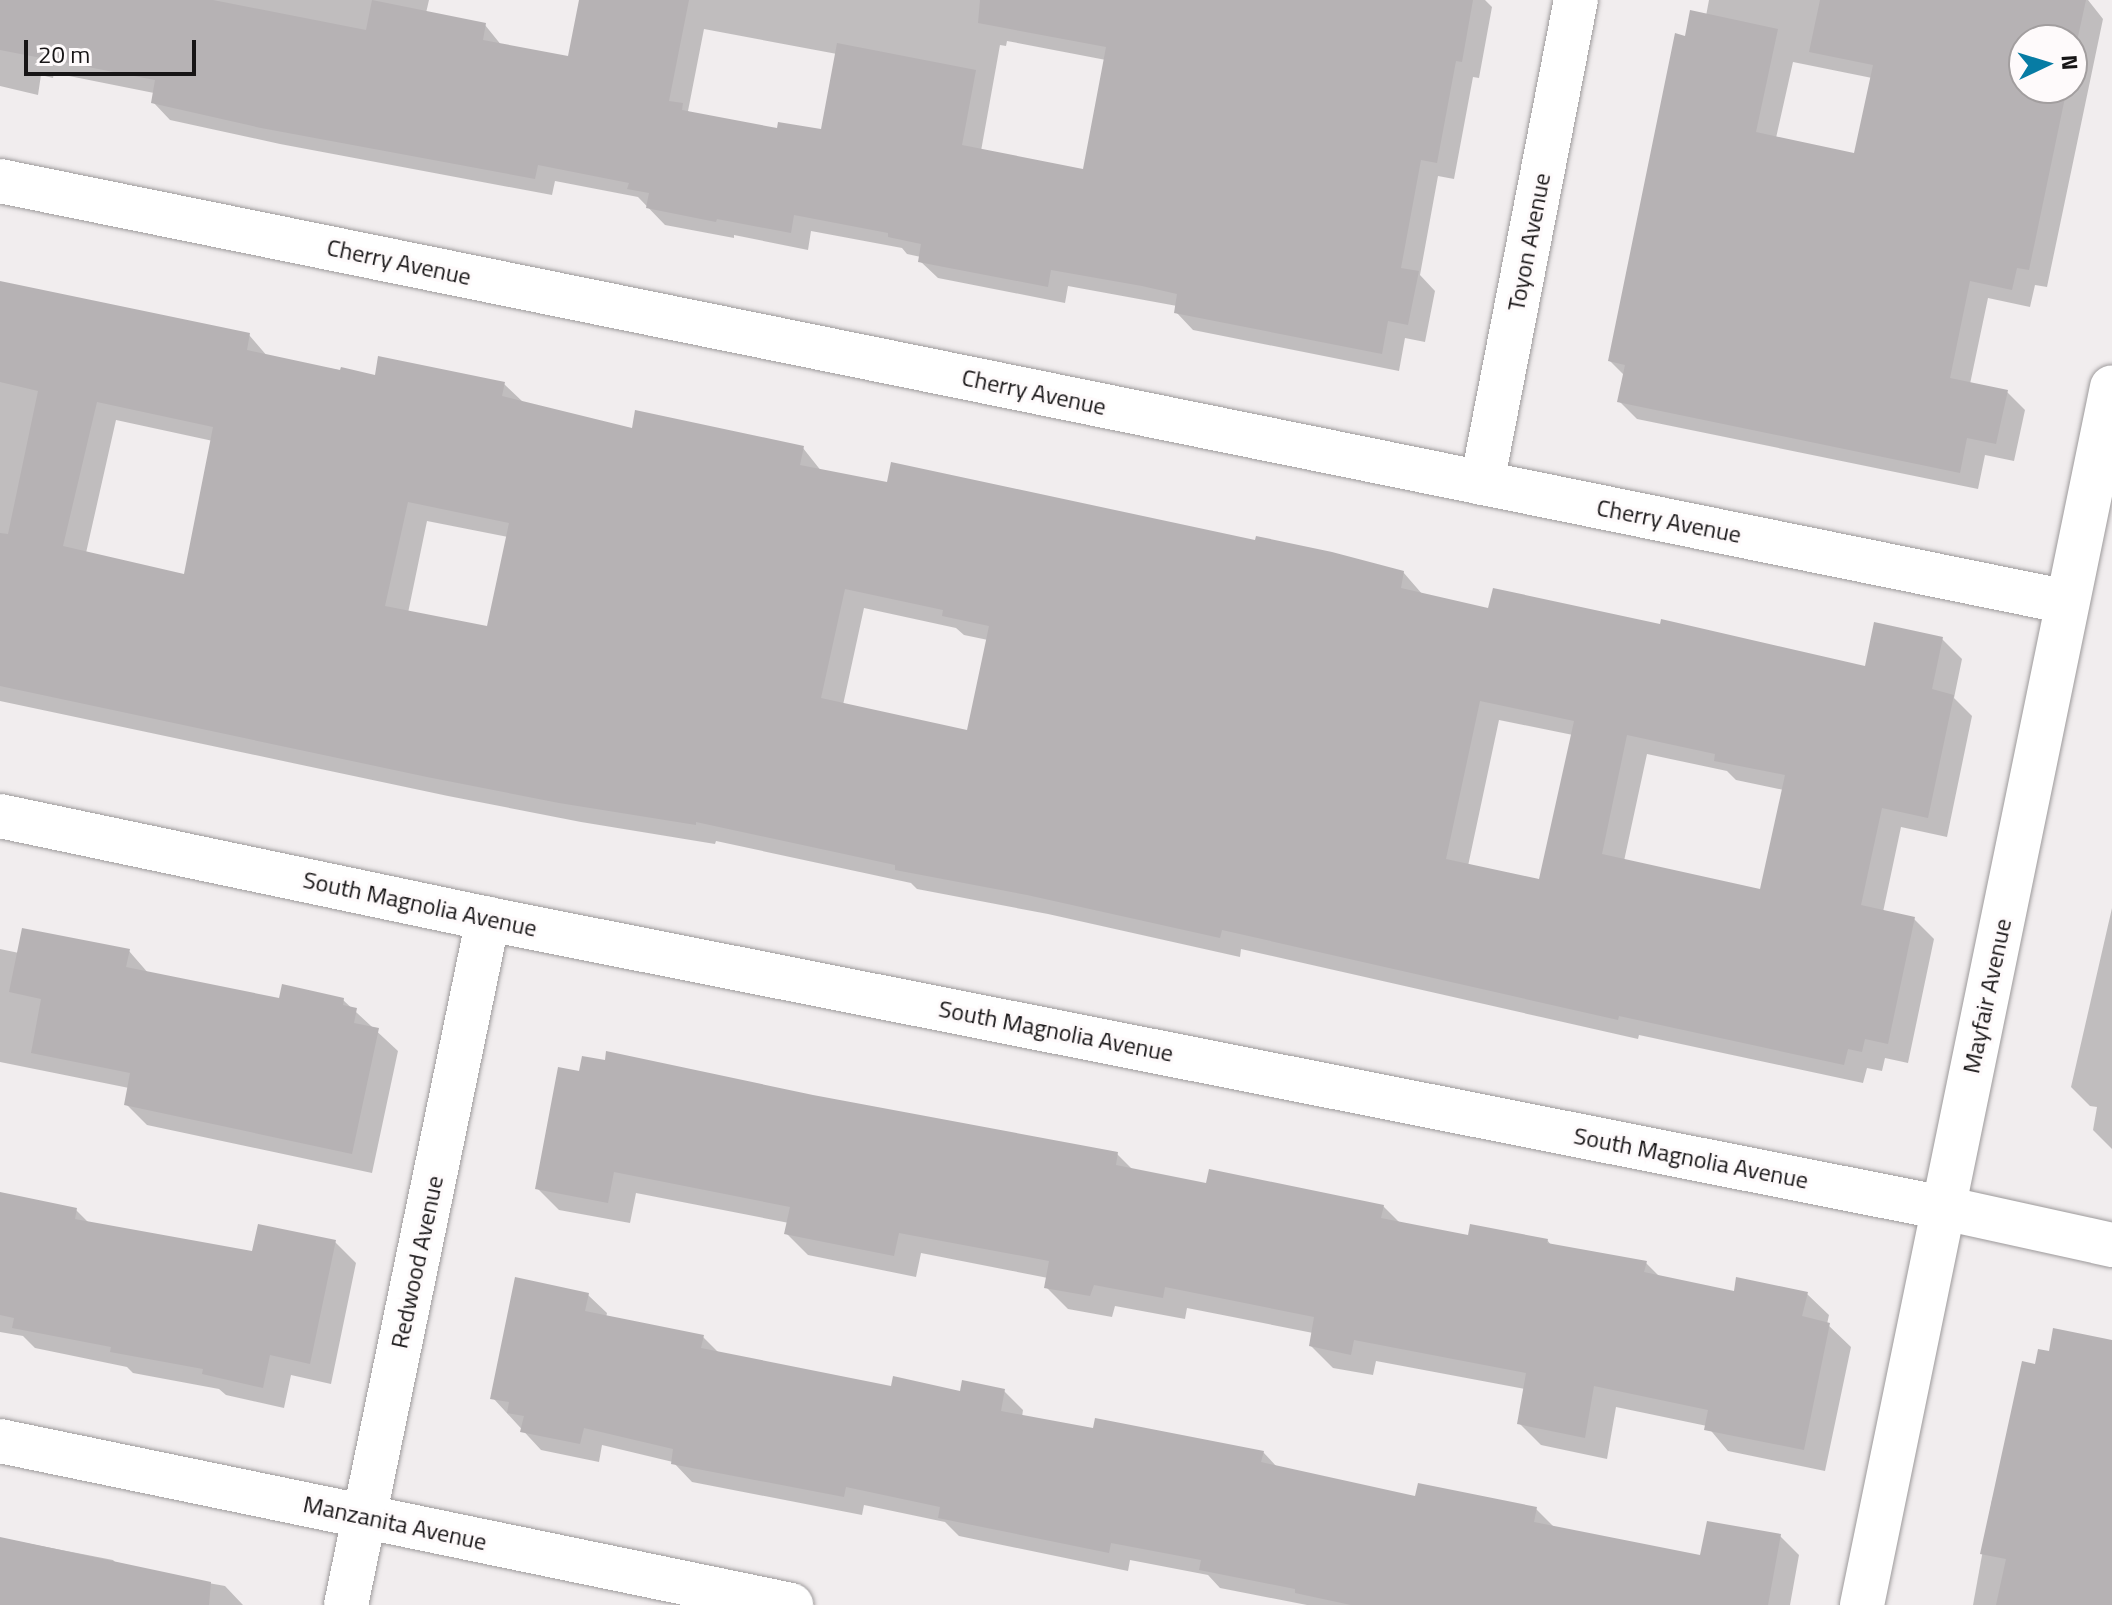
<!DOCTYPE html>
<style>
body{margin:0}
#map{position:relative;width:2112px;height:1605px;overflow:hidden;background:#f1edee;font-family:"Titillium Web",sans-serif}
div>[style]{position:absolute}
.shadow>*{inset:0;background:#0003}
.building>*{inset:0;background:#b6b2b4}
.roads{filter:drop-shadow(0 0 2px #9d9a9b) drop-shadow(0 0 2px #9d9a9b)}
.minor>*{height:44px;margin:-22px;padding:0 22px;transform-origin:22px;border-radius:22px;background:#fff}
span{translate:-50% -50%;white-space:nowrap;text-align:center;line-height:1.15;-webkit-text-stroke:6px #fefafb;paint-order:stroke}
.street-label{font-size:24px;color:#171516}
.north{position:absolute;left:2008px;top:24px;width:80px;height:80px;box-sizing:border-box;background:#fefafb;border:2px solid #a29e9f;border-radius:50%;rotate:86deg;font-size:22px;font-weight:700;line-height:32px;text-align:center;color:#171516}
.north::after{content:'';display:block;margin:auto;width:28px;height:36px;background:#077ca4;clip-path:polygon(50% 0,100% 100%,50% 72%,0 100%)}
.scale{position:absolute;left:24px;top:40px;width:172px;height:36px;box-sizing:border-box;border:4px solid #171516;border-top:0;padding-left:10px;font-size:24px;line-height:28px;white-space:nowrap;color:#171516;-webkit-text-stroke:6px #fefafb;paint-order:stroke}
</style>
<div id="map">
<div class="shadow">
<div style="clip-path:polygon(evenodd,0 0,429px 0,426px 13px,485px 25px,502px 46px,570px 59px,581px 0,1485px 0,1492px 7px,1479px 78px,1473px 77px,1454px 179px,1438px 176px,1420px 275px,1435px 291px,1425px 342px,1405px 338px,1399px 371px,1193px 330px,1176px 312px,1177px 306px,1068px 286px,1065px 303px,938px 278px,920px 261px,921px 257px,907px 254px,902px 248px,811px 231px,808px 250px,734px 235px,734px 238px,665px 225px,638px 197px,555px 181px,552px 195px,280px 144px,170px 120px,153px 102px,154px 93px,54px 73px,53px 78px,41px 75px,38px 95px,0 86px,0 0,704px 29px,837px 54px,822px 132px,778px 130px,691px 114px,688px 111px,704px 29px,0 0,1007px 41px,1106px 60px,1085px 171px,981px 151px,1000px 45px,1006px 46px,1007px 41px)"></div>
<div style="clip-path:polygon(evenodd,1709px 0,2088px 0,2103px 19px,2047px 287px,2035px 285px,2030px 307px,1988px 298px,1970px 384px,2007px 392px,2025px 410px,2014px 461px,1985px 455px,1978px 489px,1637px 419px,1619px 401px,1625px 376px,1610px 361px,1687px 38px,1706px 16px,1709px 0,2024px 40px,2072px 40px,2072px 88px,2024px 88px,2024px 40px,1709px 0,1793px 62px,1872px 78px,1856px 156px,1776px 138px,1793px 62px)"></div>
<div style="clip-path:polygon(evenodd,0 283px,249px 335px,268px 357px,376px 377px,504px 384px,524px 403px,633px 431px,803px 448px,822px 472px,1403px 572px,1423px 595px,1490px 610px,1866px 669px,1942px 639px,1962px 659px,1954px 698px,1972px 716px,1947px 837px,1901px 827px,1883px 912px,1914px 919px,1934px 939px,1908px 1063px,1885px 1058px,1882px 1071px,1867px 1068px,1863px 1083px,1639px 1035px,1638px 1039px,1241px 949px,1240px 957px,1048px 914px,917px 889px,911px 883px,716px 841px,715px 844px,581px 822px,448px 796px,0 701px,0 283px,116px 420px,213px 441px,186px 576px,86px 553px,116px 420px,0 283px,427px 521px,508px 537px,489px 629px,408px 613px,427px 521px,0 283px,864px 608px,956px 628px,964px 635px,988px 640px,968px 733px,843px 705px,864px 608px,0 283px,1499px 720px,1573px 735px,1540px 881px,1468px 866px,1499px 720px,0 283px,1647px 754px,1727px 771px,1736px 780px,1784px 790px,1762px 891px,1624px 861px,1647px 754px)"></div>
<div style="clip-path:polygon(2112px 908px,2112px 1149px,2093px 1130px,2097px 1107px,2090px 1106px,2071px 1087px)"></div>
<div style="clip-path:polygon(0 949px,19px 953px,129px 951px,149px 974px,281px 1000px,343px 1000px,398px 1051px,372px 1173px,147px 1125px,126px 1104px,129px 1088px,0 1062px)"></div>
<div style="clip-path:polygon(813px 1097px,1117px 1154px,1133px 1170px,1207px 1185px,1383px 1206px,1401px 1224px,1470px 1237px,1547px 1240px,1552px 1246px,1646px 1263px,1660px 1277px,1735px 1293px,1807px 1294px,1829px 1315px,1827px 1324px,1851px 1347px,1825px 1471px,1728px 1451px,1707px 1426px,1616px 1407px,1607px 1459px,1541px 1445px,1520px 1424px,1525px 1389px,1376px 1361px,1373px 1375px,1333px 1368px,1311px 1346px,1313px 1333px,1187px 1308px,1185px 1319px,1115px 1306px,1112px 1317px,1068px 1309px,1046px 1287px,1048px 1278px,921px 1253px,916px 1277px,808px 1255px,787px 1234px,789px 1223px,636px 1193px,630px 1223px,559px 1210px,537px 1188px)"></div>
<div style="clip-path:polygon(0 1194px,76px 1210px,89px 1223px,254px 1254px,335px 1242px,356px 1263px,331px 1384px,291px 1375px,284px 1408px,226px 1395px,219px 1389px,133px 1373px,127px 1367px,35px 1348px,23px 1336px,0 1332px)"></div>
<div style="clip-path:polygon(588px 1295px,607px 1313px,606px 1318px,703px 1337px,719px 1353px,892px 1388px,961px 1393px,1004px 1391px,1023px 1410px,1022px 1417px,1095px 1431px,1263px 1452px,1278px 1468px,1417px 1498px,1536px 1509px,1555px 1528px,1702px 1557px,1780px 1536px,1799px 1555px,1790px 1605px,1307px 1605px,1220px 1588px,1208px 1575px,1130px 1560px,1128px 1571px,959px 1536px,945px 1522px,864px 1505px,862px 1515px,692px 1482px,673px 1462px,602px 1445px,599px 1462px,541px 1450px,493px 1398px)"></div>
<div style="clip-path:polygon(2112px 1342px,2112px 1605px,1973px 1605px,1992px 1500px,2036px 1366px,2051px 1353px)"></div>
<div style="clip-path:polygon(0 1538px,113px 1560px,120px 1567px,225px 1586px,243px 1605px,0 1605px)"></div>
</div>
<div class="building">
<div style="clip-path:polygon(0 0,213px 0,366px 30px,372px 0,486px 23px,483px 40px,568px 56px,579px 0,689px 0,669px 101px,683px 103px,682px 110px,777px 128px,778px 122px,821px 129px,837px 43px,976px 70px,962px 145px,1083px 169px,1106px 47px,978px 23px,980px 0,1473px 0,1462px 62px,1456px 61px,1437px 163px,1421px 160px,1401px 268px,1419px 271px,1408px 325px,1388px 321px,1382px 354px,1174px 313px,1177px 294px,1142px 286px,1051px 270px,1048px 287px,918px 262px,921px 244px,888px 237px,888px 233px,794px 215px,791px 233px,717px 219px,716px 222px,646px 208px,649px 193px,627px 189px,629px 183px,538px 165px,535px 179px,261px 128px,151px 103px,155px 80px,0 50px)"></div>
<div style="clip-path:polygon(1820px 0,2086px 0,2072px 64px,2072px 40px,2024px 40px,2024px 88px,2067px 88px,2029px 270px,2017px 268px,2012px 290px,1970px 281px,1950px 378px,2008px 390px,1996px 444px,1967px 438px,1960px 473px,1617px 402px,1625px 365px,1608px 361px,1675px 33px,1685px 36px,1690px 10px,1778px 29px,1756px 132px,1854px 153px,1873px 65px,1809px 52px)"></div>
<div style="clip-path:polygon(evenodd,0 281px,250px 333px,247px 350px,340px 370px,341px 367px,375px 375px,378px 356px,505px 382px,502px 396px,632px 428px,635px 410px,804px 446px,800px 465px,887px 482px,891px 462px,1255px 540px,1256px 536px,1332px 552px,1404px 571px,1401px 588px,1488px 608px,1493px 588px,1660px 624px,1661px 619px,1865px 666px,1874px 622px,1943px 637px,1932px 689px,1954px 695px,1928px 818px,1882px 808px,1861px 905px,1915px 917px,1888px 1044px,1865px 1039px,1862px 1052px,1848px 1049px,1844px 1065px,1619px 1016px,1618px 1020px,1222px 930px,1220px 938px,1027px 895px,895px 870px,895px 865px,696px 822px,696px 825px,559px 803px,427px 777px,0 686px,0 533px,8px 534px,38px 391px,0 382px,0 281px,97px 402px,213px 427px,184px 574px,63px 546px,97px 402px,0 281px,408px 502px,509px 523px,487px 626px,385px 606px,408px 502px,0 281px,845px 589px,943px 610px,942px 616px,989px 626px,967px 730px,821px 698px,845px 589px,0 281px,1480px 701px,1574px 721px,1539px 879px,1446px 859px,1480px 701px,0 281px,1627px 735px,1715px 754px,1714px 761px,1785px 775px,1760px 889px,1602px 854px,1627px 735px)"></div>
<div style="clip-path:polygon(22px 928px,130px 949px,126px 967px,279px 998px,282px 984px,344px 998px,343px 1005px,357px 1008px,354px 1023px,379px 1028px,352px 1154px,124px 1105px,130px 1073px,31px 1053px,41px 999px,9px 992px)"></div>
<div style="clip-path:polygon(606px 1051px,813px 1095px,1118px 1152px,1116px 1165px,1206px 1183px,1209px 1169px,1384px 1205px,1381px 1218px,1468px 1235px,1470px 1224px,1548px 1239px,1547px 1243px,1647px 1261px,1644px 1272px,1734px 1291px,1736px 1277px,1808px 1292px,1802px 1316px,1830px 1323px,1804px 1450px,1704px 1430px,1708px 1410px,1594px 1386px,1585px 1438px,1517px 1424px,1526px 1373px,1354px 1340px,1351px 1355px,1309px 1346px,1314px 1317px,1165px 1287px,1163px 1298px,1094px 1285px,1090px 1296px,1044px 1288px,1049px 1261px,899px 1233px,894px 1256px,784px 1234px,790px 1207px,614px 1172px,608px 1203px,535px 1189px,558px 1067px,579px 1071px,582px 1056px,605px 1060px)"></div>
<div style="clip-path:polygon(0 1192px,77px 1208px,75px 1219px,252px 1251px,258px 1224px,336px 1240px,310px 1364px,270px 1355px,263px 1388px,202px 1374px,203px 1369px,110px 1352px,111px 1347px,12px 1328px,14px 1318px,0 1315px)"></div>
<div style="clip-path:polygon(515px 1277px,589px 1293px,585px 1311px,704px 1335px,701px 1348px,891px 1386px,893px 1376px,960px 1391px,962px 1380px,1005px 1389px,1001px 1411px,1093px 1428px,1095px 1418px,1264px 1451px,1261px 1462px,1415px 1496px,1418px 1483px,1537px 1507px,1534px 1522px,1700px 1555px,1707px 1521px,1781px 1534px,1768px 1605px,1351px 1605px,1295px 1593px,1295px 1589px,1199px 1570px,1201px 1560px,1111px 1543px,1109px 1553px,938px 1518px,940px 1507px,846px 1487px,844px 1497px,671px 1464px,673px 1449px,584px 1428px,580px 1444px,520px 1432px,524px 1416px,507px 1413px,509px 1402px,490px 1399px)"></div>
<div style="clip-path:polygon(2053px 1328px,2112px 1340px,2112px 1605px,1996px 1605px,2006px 1559px,1980px 1554px,2022px 1361px,2035px 1364px,2038px 1349px,2049px 1351px)"></div>
<div style="clip-path:polygon(0 1537px,211px 1582px,209px 1605px,0 1605px)"></div>
</div>
<div class="roads">
<div class="minor">
<div style="left:0;top:181px;width:2110px;rotate:11.51deg"></div>
<div style="left:1482px;top:483px;width:492px;rotate:-79deg"></div>
<div style="left:0;top:816px;width:499px;rotate:11.9deg"></div>
<div style="left:488px;top:919px;width:1484px;rotate:11.23deg"></div>
<div style="left:1944px;top:1208px;width:172px;rotate:12.4deg"></div>
<div style="left:0;top:1441px;width:808px;rotate:11.71deg"></div>
<div style="left:346px;top:1605px;width:701px;rotate:-78.31deg"></div>
<div style="left:1862px;top:1605px;width:1243px;rotate:-78.4deg"></div>
</div>
</div>
<div class="street-label">
<span style="left:1529px;top:242px;rotate:-79deg">Toyon Avenue</span>
<span style="left:399px;top:262px;rotate:12deg">Cherry Avenue</span>
<span style="left:1034px;top:392px;rotate:12deg">Cherry Avenue</span>
<span style="left:1669px;top:521px;rotate:11deg">Cherry Avenue</span>
<span style="left:420px;top:904px;rotate:12deg">South Magnolia Avenue</span>
<span style="left:1987px;top:996px;rotate:-78deg">Mayfair Avenue</span>
<span style="left:1056px;top:1031px;rotate:11deg">South Magnolia Avenue</span>
<span style="left:1691px;top:1158px;rotate:11deg">South Magnolia Avenue</span>
<span style="left:417px;top:1262px;rotate:-78deg">Redwood Avenue</span>
<span style="left:395px;top:1523px;rotate:12deg">Manzanita Avenue</span>
</div>
<div class="north">N</div>
<div class="scale">20 m</div>
</div>
